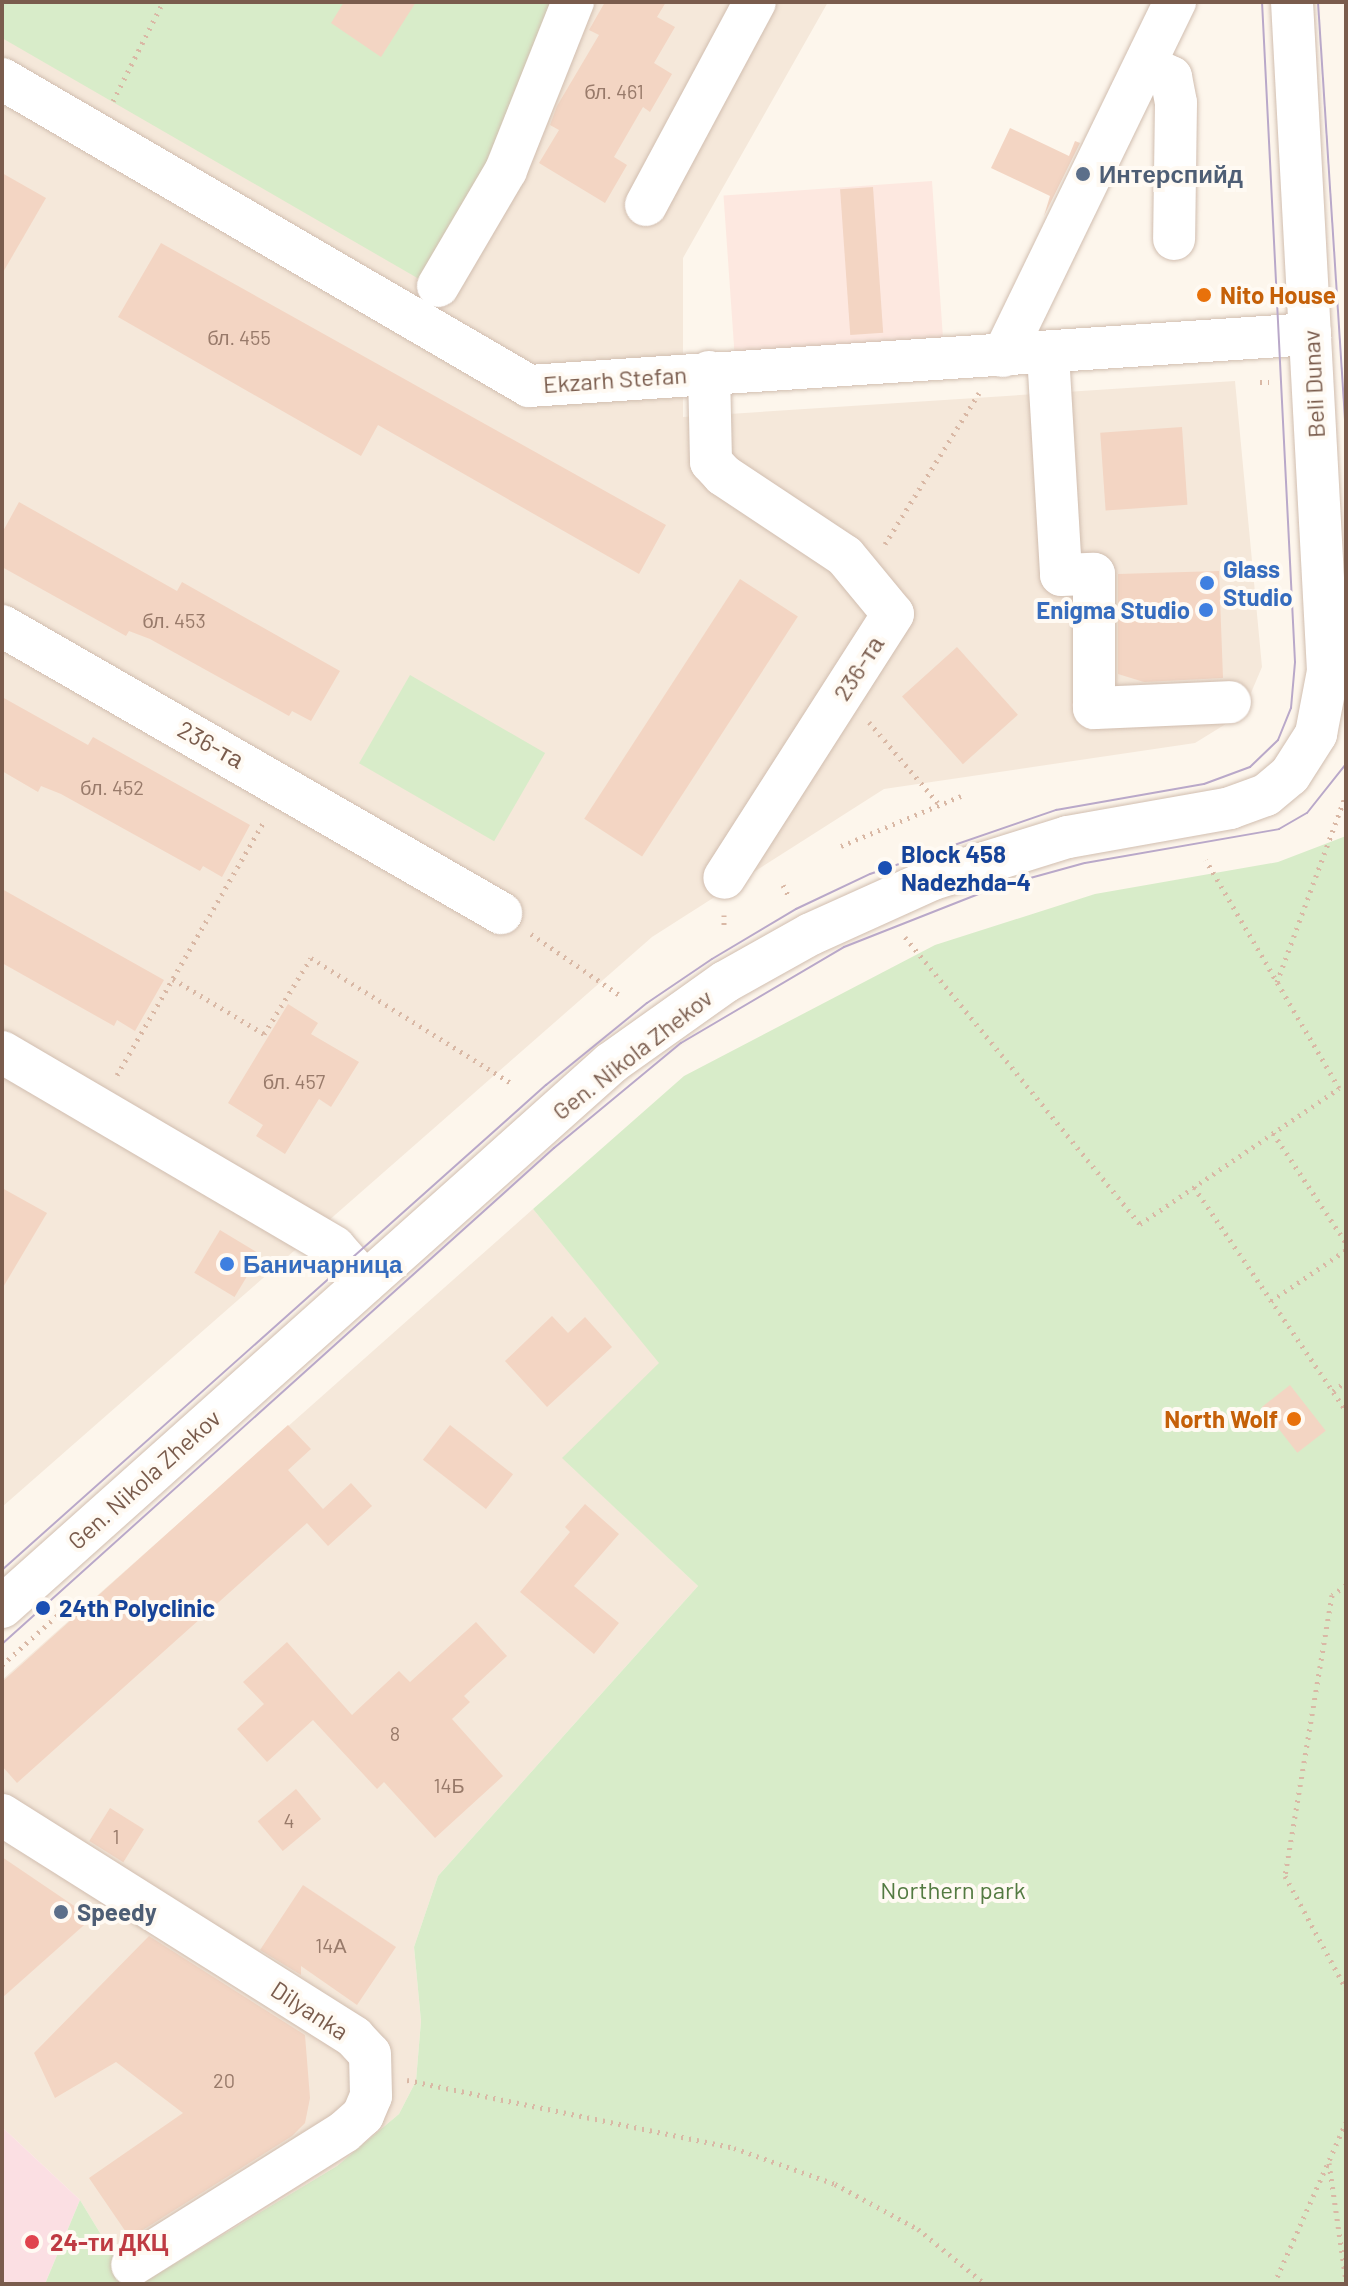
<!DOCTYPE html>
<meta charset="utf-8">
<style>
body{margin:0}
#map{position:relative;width:1348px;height:2286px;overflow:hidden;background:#fdf6ec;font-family:Barlow,sans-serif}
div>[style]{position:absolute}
.residential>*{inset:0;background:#f5e8da}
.commercial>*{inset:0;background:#fde8e0;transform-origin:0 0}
.medical>*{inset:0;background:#fbdfe3}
.green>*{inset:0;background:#d8ecc9;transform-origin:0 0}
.building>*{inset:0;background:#f3d5c3;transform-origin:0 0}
.path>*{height:5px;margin-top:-2.5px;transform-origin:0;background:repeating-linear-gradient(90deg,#d9b8a5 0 2px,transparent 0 8px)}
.roads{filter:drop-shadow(0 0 2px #d1beb0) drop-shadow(0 0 2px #d1beb0)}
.minor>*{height:42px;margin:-21px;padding:0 21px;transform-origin:21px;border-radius:21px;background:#fff}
.tram>*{height:2px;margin:-1px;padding:0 1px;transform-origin:1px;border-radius:1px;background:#b9a8c9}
.dots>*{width:22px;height:22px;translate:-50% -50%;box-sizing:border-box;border:4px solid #fffaf3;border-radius:50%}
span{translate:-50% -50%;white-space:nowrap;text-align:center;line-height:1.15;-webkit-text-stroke:8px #fffaf3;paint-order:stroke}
.number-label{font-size:20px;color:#987a6a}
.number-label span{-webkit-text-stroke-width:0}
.service-label{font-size:24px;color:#4e5e75;font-weight:700}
.left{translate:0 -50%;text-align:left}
.food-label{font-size:24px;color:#c56008;font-weight:700}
.right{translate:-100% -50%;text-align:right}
.street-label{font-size:24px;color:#7a5c4d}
.shop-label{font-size:24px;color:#366cbe;font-weight:700}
.transit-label{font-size:24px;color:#164399;font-weight:700}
.park-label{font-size:24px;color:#537a41}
.health-label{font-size:24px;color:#be3a42;font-weight:700}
.frame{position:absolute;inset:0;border:4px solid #7a5c4d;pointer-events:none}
</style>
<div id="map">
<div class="residential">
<div style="clip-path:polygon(2px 2px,828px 2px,683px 258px,683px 417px,1235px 381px,1262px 667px,1242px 714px,1195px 743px,884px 789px,652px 937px,2px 1507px)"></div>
<div style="clip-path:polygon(533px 1209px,660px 1363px,563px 1458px,698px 1586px,438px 1876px,414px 1947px,421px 2021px,416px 2081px,399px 2114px,337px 2166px,141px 2284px,131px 2284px,80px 2200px,2px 2127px,2px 1680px)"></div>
</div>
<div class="commercial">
<div style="left:932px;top:181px;width:158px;height:209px;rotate:86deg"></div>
</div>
<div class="medical">
<div style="clip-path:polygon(2px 2127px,80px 2200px,45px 2284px,2px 2284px)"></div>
</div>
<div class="green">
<div style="clip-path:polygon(2px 2px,550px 2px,491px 169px,426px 283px,2px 38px)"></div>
<div style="left:410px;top:675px;width:156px;height:102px;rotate:30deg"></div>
<div style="clip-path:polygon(1346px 836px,1346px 2284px,141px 2284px,337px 2166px,399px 2114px,416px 2081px,421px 2021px,414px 1947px,438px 1876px,698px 1586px,562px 1458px,659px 1363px,533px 1209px,684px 1076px,935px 945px,1095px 894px,1278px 862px)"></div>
<div style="clip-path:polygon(80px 2200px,131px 2284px,45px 2284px)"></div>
</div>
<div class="building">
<div style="clip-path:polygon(344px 2px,416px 2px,381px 57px,331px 23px)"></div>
<div style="clip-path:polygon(605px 2px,666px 2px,657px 17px,675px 27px,654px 63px,672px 74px,650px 112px,643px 107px,614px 157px,627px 165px,605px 203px,539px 163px,559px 130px,550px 125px,557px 106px,599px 35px,589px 30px)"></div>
<div style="clip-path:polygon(1010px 128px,1069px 156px,1075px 141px,1080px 143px,1044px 216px,1050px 196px,991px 168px)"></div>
<div style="clip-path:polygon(2px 173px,46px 198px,2px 274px)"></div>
<div style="left:873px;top:187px;width:146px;height:33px;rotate:86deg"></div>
<div style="clip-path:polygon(161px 243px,666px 525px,639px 574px,378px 425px,361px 456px,118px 317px)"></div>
<div style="left:1182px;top:427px;width:78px;height:82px;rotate:86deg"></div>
<div style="clip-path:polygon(19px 502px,177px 591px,182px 582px,340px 671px,311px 721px,292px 711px,289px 716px,150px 639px,129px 631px,126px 636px,2px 567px,2px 533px)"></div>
<div style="clip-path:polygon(1219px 571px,1223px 678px,1144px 682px,1118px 674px,1118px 574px)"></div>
<div style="left:740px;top:579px;width:69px;height:286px;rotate:33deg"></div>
<div style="left:957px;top:647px;width:91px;height:74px;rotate:48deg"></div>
<div style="clip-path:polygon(2px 697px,88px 745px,93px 737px,250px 825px,222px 877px,203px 866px,200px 871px,61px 794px,41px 786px,38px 792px,2px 771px)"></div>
<div style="clip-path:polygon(2px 889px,164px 980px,135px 1031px,117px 1020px,114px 1026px,2px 963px)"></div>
<div style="clip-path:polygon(288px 1004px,318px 1023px,311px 1034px,359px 1062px,331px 1107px,319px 1099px,285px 1154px,256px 1136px,263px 1125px,228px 1103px)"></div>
<div style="clip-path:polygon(2px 1188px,47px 1213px,2px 1289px)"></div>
<div style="left:220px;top:1230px;width:47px;height:50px;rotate:31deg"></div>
<div style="clip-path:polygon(552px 1316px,568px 1333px,585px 1317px,612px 1347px,547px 1407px,505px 1361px)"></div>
<div style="left:1290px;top:1385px;width:58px;height:36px;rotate:52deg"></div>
<div style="clip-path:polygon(288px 1425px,311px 1449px,288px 1470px,323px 1509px,351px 1483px,372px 1506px,328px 1546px,307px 1523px,17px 1783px,2px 1766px,2px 1682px)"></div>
<div style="left:450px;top:1425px;width:80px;height:44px;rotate:38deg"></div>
<div style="clip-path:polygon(585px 1504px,619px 1534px,574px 1586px,619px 1623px,594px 1654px,520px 1592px,570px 1532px,565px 1527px)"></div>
<div style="clip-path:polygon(476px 1622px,507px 1656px,464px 1696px,470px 1702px,452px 1719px,503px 1776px,435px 1838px,384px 1782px,377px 1789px,313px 1720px,267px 1762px,237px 1729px,264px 1704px,243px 1682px,287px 1642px,352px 1715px,399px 1671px,410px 1682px)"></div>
<div style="left:296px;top:1789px;width:39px;height:50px;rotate:50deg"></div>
<div style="left:110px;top:1808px;width:40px;height:39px;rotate:32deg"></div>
<div style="clip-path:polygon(2px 1857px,92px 1918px,2px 1998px)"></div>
<div style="clip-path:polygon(303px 1885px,396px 1947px,357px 2005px,301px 1966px,301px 1975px,260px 1950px)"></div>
<div style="clip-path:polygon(149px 1936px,305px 2035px,310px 2098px,305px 2123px,292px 2136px,130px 2238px,89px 2178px,183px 2113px,116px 2062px,55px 2098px,34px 2053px)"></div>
</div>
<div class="path">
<div style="left:113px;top:101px;width:111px;rotate:-63.2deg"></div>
<div style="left:1260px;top:382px;width:9px"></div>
<div style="left:885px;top:544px;width:178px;rotate:-58.1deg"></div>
<div style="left:869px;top:722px;width:106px;rotate:49.6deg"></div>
<div style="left:841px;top:846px;width:130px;rotate:-22.6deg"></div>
<div style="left:783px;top:885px;width:13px;rotate:63deg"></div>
<div style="left:724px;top:915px;width:13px;rotate:90deg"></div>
<div style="left:531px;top:934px;width:109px;rotate:34.6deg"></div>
<div style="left:905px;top:937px;width:371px;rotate:50.7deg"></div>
<div style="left:1140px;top:1224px;width:241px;rotate:-34.3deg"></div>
<div style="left:1339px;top:1088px;width:264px;rotate:-120.3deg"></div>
<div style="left:173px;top:979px;width:106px;rotate:31.1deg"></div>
<div style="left:264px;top:1034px;width:89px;rotate:-58.3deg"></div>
<div style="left:311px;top:958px;width:239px;rotate:32deg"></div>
<div style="left:1277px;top:982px;width:197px;rotate:-69.8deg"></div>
<div style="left:117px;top:1075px;width:293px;rotate:-59.9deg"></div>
<div style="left:1273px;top:1133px;width:132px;rotate:56.4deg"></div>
<div style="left:1194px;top:1187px;width:271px;rotate:55.8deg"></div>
<div style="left:1271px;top:1301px;width:91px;rotate:-34.2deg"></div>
<div style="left:1333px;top:1391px;width:16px;rotate:-35deg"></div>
<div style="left:1346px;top:1585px;width:17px;rotate:144deg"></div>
<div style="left:1332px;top:1595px;width:285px;rotate:99.5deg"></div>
<div style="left:1285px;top:1876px;width:128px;rotate:61.6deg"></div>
<div style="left:2px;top:1665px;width:79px;rotate:-41.9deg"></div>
<div style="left:407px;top:2080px;width:334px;rotate:11.7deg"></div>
<div style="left:734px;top:2148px;width:107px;rotate:19.6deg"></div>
<div style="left:835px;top:2184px;width:94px;rotate:28.5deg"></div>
<div style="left:918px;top:2229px;width:87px;rotate:39.4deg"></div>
<div style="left:1329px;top:2163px;width:119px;rotate:81.8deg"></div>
<div style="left:1274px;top:2284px;width:177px;rotate:-66deg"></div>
</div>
<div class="roads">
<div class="minor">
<div style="left:1146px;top:65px;width:28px;rotate:26deg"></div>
<div style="left:1171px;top:77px;width:26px;rotate:79deg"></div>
<div style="left:1176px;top:103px;width:136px;rotate:90.8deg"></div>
<div style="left:2px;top:79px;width:610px;rotate:30.22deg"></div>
<div style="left:529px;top:386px;width:783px;rotate:-3.81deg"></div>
<div style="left:646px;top:205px;width:230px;rotate:-61.8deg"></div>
<div style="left:438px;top:286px;width:134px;rotate:-59.6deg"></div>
<div style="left:506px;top:170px;width:181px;rotate:-68.3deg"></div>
<div style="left:1048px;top:354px;width:221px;rotate:86.6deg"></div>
<div style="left:1061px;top:575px;width:33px;rotate:-2deg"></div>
<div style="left:1094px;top:574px;width:134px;rotate:90deg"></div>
<div style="left:1094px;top:708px;width:136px;rotate:-2.5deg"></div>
<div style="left:1003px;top:356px;width:394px;rotate:-64.1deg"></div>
<div style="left:709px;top:372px;width:90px;rotate:88.7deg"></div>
<div style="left:711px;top:462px;width:18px;rotate:47deg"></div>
<div style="left:723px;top:475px;width:146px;rotate:33.6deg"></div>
<div style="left:845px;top:556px;width:75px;rotate:50.4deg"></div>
<div style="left:893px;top:614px;width:313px;rotate:122.6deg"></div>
<div style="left:2px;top:626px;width:576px;rotate:29.91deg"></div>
<div style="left:2px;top:1052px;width:385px;rotate:30.4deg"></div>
<div style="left:334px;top:1247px;width:47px;rotate:48.5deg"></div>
<div style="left:2px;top:1607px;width:817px;rotate:-41.77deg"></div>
<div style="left:611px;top:1063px;width:140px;rotate:-35.4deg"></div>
<div style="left:725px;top:982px;width:98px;rotate:-29.2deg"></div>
<div style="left:811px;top:934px;width:134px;rotate:-24.3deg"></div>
<div style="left:933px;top:879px;width:141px;rotate:-17.3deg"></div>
<div style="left:1068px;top:837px;width:165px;rotate:-10.1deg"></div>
<div style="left:1230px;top:808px;width:38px;rotate:-20deg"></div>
<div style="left:1266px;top:795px;width:31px;rotate:-40deg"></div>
<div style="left:1290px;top:775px;width:49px;rotate:-57.6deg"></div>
<div style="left:1316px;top:734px;width:64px;rotate:-79.2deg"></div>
<div style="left:1328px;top:671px;width:670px;rotate:-93.08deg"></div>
<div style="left:2px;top:1815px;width:416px;rotate:32.2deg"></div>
<div style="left:354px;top:2037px;width:23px;rotate:47deg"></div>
<div style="left:370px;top:2054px;width:42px;rotate:88.6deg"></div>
<div style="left:371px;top:2096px;width:21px;rotate:113deg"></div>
<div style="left:363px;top:2115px;width:25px;rotate:138deg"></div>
<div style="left:344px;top:2132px;width:250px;rotate:147.9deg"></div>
</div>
</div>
<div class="tram">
<div style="left:1318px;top:2px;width:433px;rotate:86.3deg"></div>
<div style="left:2px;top:1570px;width:729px;rotate:-41.72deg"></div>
<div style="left:546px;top:1085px;width:130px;rotate:-39.1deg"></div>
<div style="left:647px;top:1003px;width:78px;rotate:-34.1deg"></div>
<div style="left:712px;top:959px;width:98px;rotate:-30.8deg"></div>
<div style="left:796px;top:909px;width:82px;rotate:-25.3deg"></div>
<div style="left:870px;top:874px;width:197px;rotate:-19deg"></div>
<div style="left:1056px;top:810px;width:150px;rotate:-10deg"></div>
<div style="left:1204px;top:784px;width:49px;rotate:-20.3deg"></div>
<div style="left:1250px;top:767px;width:39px;rotate:-44deg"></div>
<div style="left:1278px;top:740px;width:35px;rotate:-68deg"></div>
<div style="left:1291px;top:708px;width:46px;rotate:-85deg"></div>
<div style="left:1295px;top:662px;width:661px;rotate:-92.86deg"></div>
<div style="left:2px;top:1644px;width:742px;rotate:-41.94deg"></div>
<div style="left:554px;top:1148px;width:165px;rotate:-39.6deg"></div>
<div style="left:681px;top:1043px;width:189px;rotate:-30.5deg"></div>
<div style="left:844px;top:947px;width:161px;rotate:-21.5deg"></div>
<div style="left:994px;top:888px;width:94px;rotate:-15.4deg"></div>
<div style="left:1085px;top:863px;width:197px;rotate:-9.9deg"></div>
<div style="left:1279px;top:829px;width:32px;rotate:-30deg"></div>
<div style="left:1307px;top:813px;width:63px;rotate:-51.5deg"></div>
</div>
<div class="dots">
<div style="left:1083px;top:174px;background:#5c6f8a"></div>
<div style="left:1204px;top:295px;background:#e8710a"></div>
<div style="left:1207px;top:583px;background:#3f7fe0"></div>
<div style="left:1206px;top:610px;background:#3f7fe0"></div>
<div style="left:885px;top:868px;background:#1a4fb4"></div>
<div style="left:227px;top:1264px;background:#3f7fe0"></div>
<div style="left:1294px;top:1419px;background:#e8710a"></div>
<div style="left:43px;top:1608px;background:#1a4fb4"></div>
<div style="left:61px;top:1912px;background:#5c6f8a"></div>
<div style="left:32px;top:2242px;background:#e0444e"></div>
</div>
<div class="number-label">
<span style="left:614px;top:91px">бл. 461</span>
<span style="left:239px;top:337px">бл. 455</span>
<span style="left:174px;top:620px">бл. 453</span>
<span style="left:112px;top:787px">бл. 452</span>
<span style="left:294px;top:1081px">бл. 457</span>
<span style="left:395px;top:1733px">8</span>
<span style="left:449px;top:1785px">14Б</span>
<span style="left:289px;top:1820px">4</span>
<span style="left:116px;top:1836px">1</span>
<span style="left:331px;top:1945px">14А</span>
<span style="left:224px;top:2080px">20</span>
</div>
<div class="service-label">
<span class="left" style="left:1099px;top:174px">Интерспийд</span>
<span class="left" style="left:77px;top:1912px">Speedy</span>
</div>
<div class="food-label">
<span class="left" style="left:1220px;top:295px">Nito House</span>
<span class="right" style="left:1278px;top:1419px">North Wolf</span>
</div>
<div class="street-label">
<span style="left:615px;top:379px;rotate:-4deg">Ekzarh Stefan</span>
<span style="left:1313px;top:384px;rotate:-93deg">Beli Dunav</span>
<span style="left:858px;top:668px;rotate:-57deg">236-та</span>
<span style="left:211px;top:744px;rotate:29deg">236-та</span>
<span style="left:632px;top:1054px;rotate:-38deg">Gen. Nikola Zhekov</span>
<span style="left:144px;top:1479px;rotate:-42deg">Gen. Nikola Zhekov</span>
<span style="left:310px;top:2010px;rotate:33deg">Dilyanka</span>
</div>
<div class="shop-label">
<span class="left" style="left:1223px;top:583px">Glass<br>Studio</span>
<span class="right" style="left:1190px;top:610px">Enigma Studio</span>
<span class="left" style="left:243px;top:1264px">Баничарница</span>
</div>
<div class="transit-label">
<span class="left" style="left:901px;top:868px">Block 458<br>Nadezhda-4</span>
<span class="left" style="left:59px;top:1608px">24th Polyclinic</span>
</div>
<div class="park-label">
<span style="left:953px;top:1890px">Northern park</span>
</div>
<div class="health-label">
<span class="left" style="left:50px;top:2242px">24-ти ДКЦ</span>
</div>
<div class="frame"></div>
</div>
